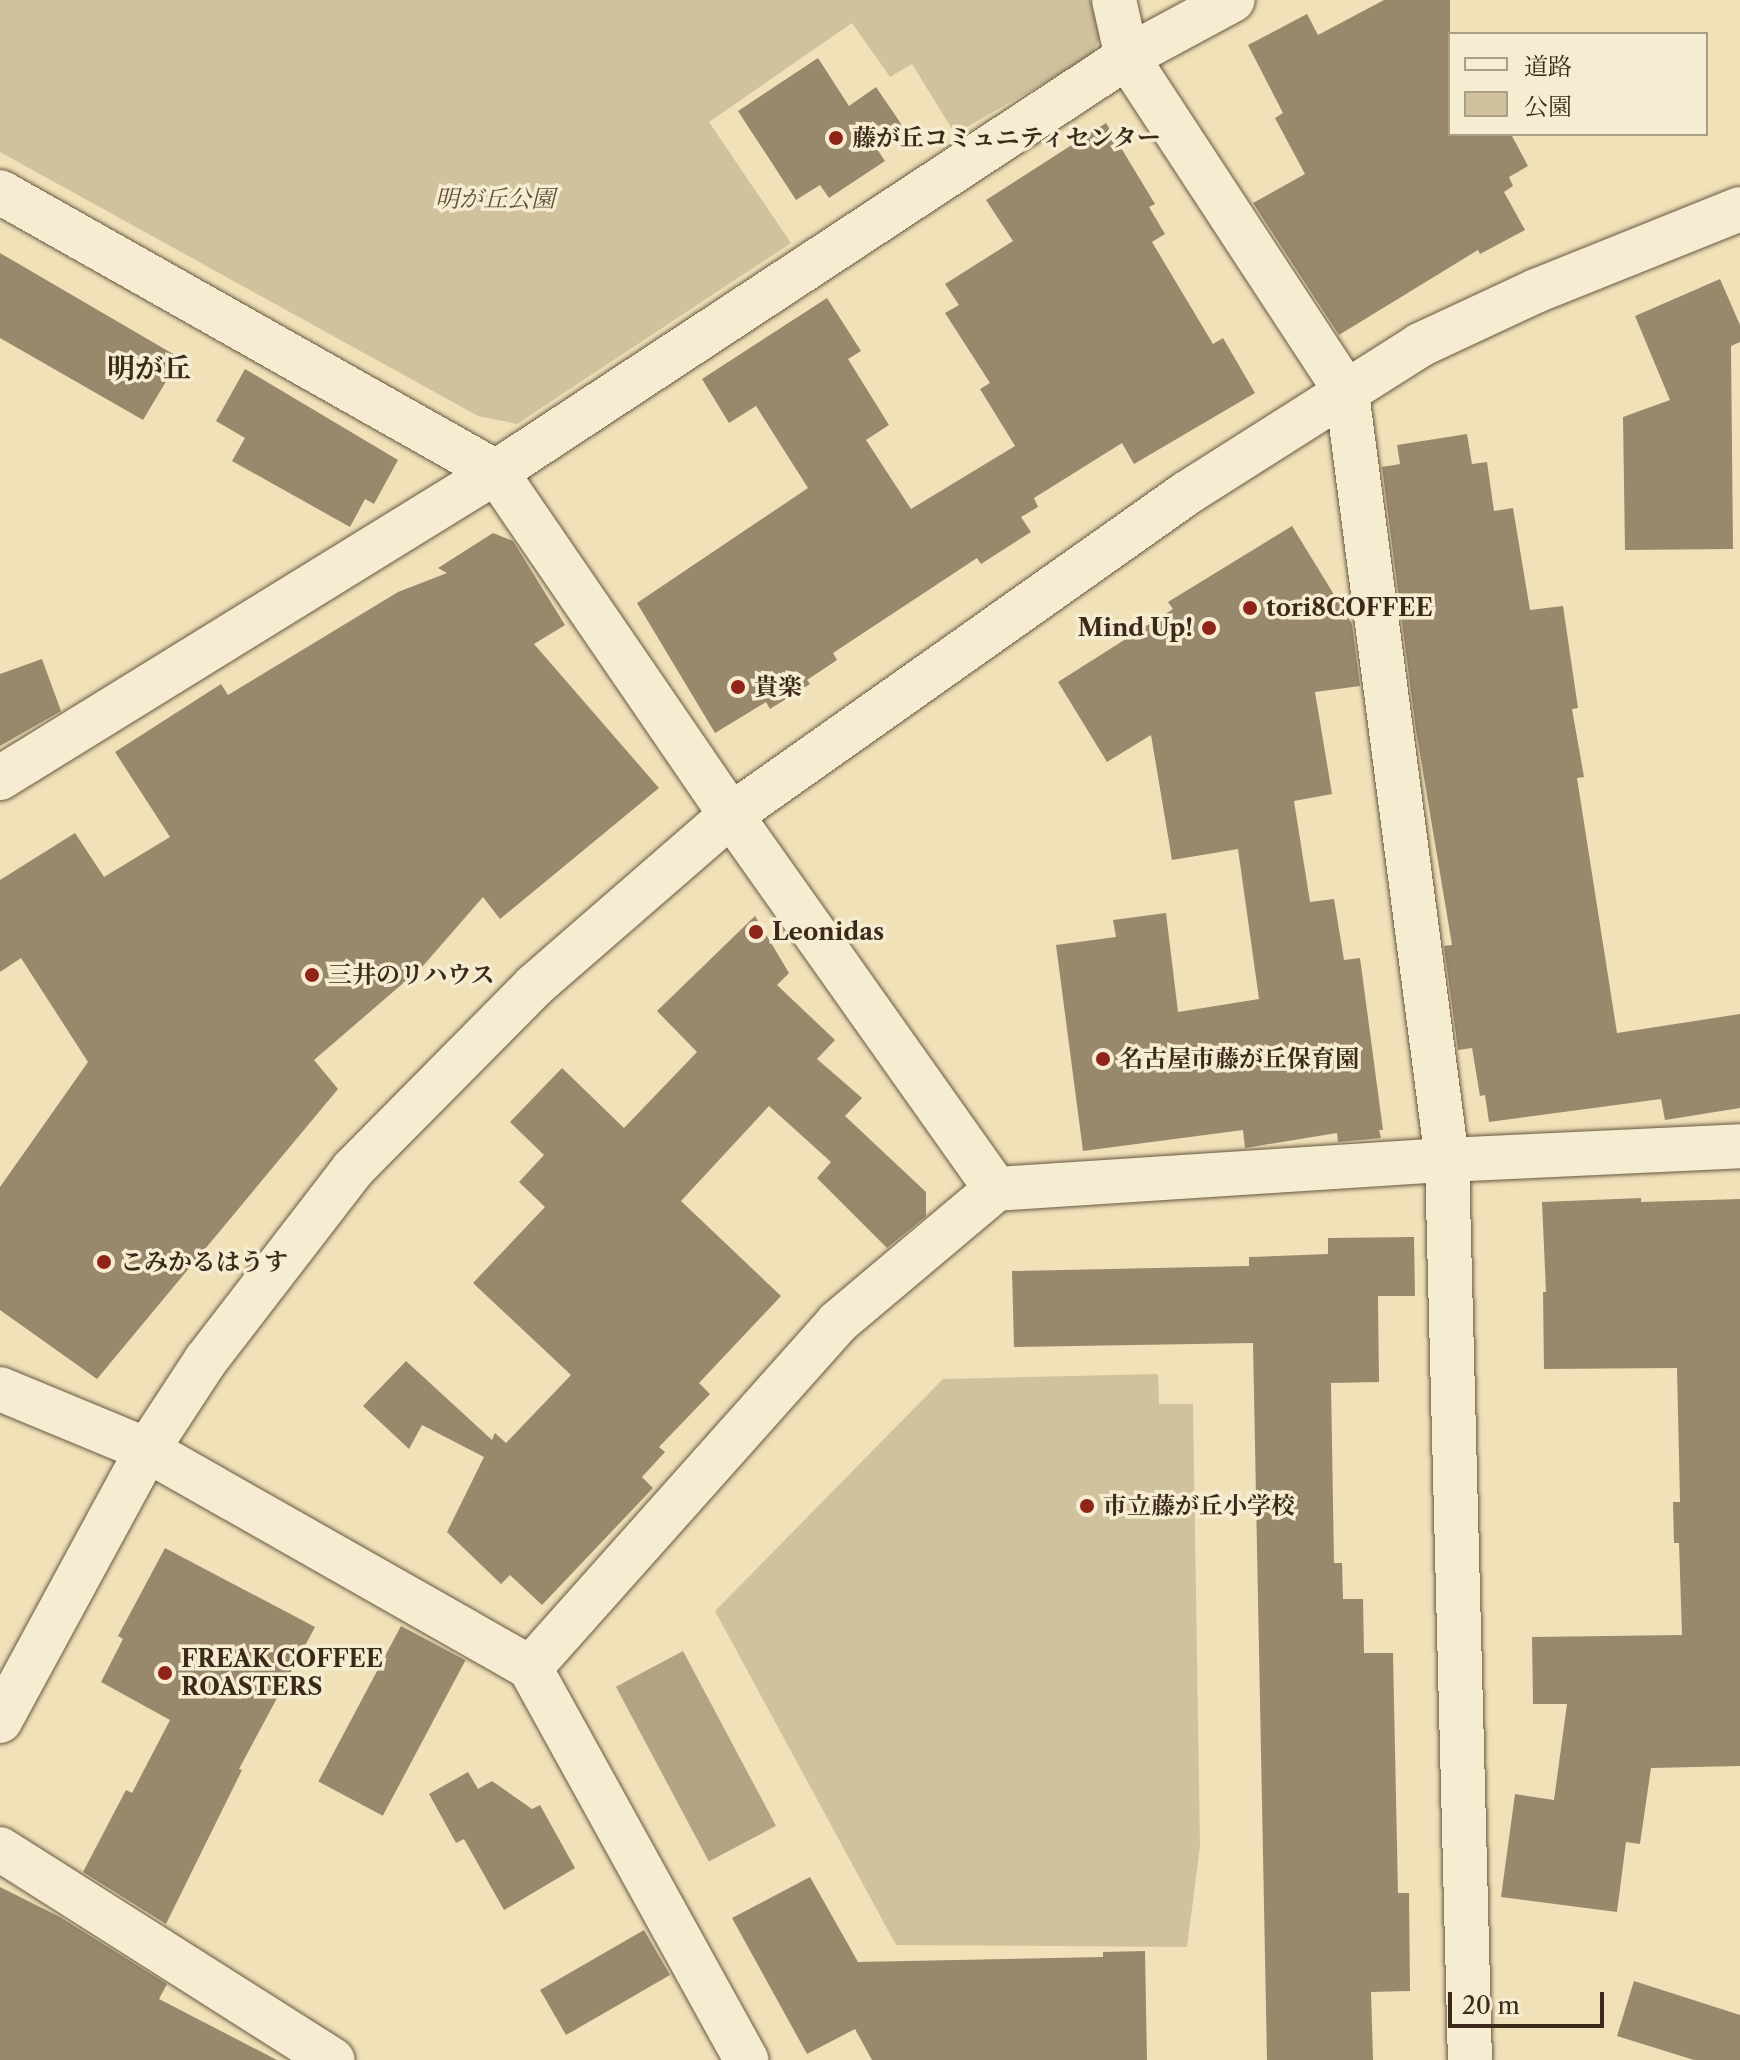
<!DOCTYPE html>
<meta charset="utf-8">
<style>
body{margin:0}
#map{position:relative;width:1740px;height:2060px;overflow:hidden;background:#f0e1b9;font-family:"Libre Caslon Text","Noto Serif JP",serif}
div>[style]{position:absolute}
.green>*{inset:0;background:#d1c29e}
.water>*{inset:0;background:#b2a383;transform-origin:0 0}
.building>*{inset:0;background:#99896c;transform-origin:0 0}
.roads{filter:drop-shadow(0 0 2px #685841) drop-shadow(0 0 2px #685841)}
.minor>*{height:44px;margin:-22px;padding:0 22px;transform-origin:22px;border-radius:22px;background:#f5ecd2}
.dots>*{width:22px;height:22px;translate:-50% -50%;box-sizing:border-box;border:4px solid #f5ecd2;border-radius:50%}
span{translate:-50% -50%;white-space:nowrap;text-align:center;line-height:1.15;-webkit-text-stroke:7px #f5ecd2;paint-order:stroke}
.poi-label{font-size:24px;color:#3b2a19;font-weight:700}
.left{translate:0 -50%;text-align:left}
.right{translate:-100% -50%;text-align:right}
.park-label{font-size:24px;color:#60503a;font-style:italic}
.quarter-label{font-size:28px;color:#3b2a19;font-weight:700}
.legend{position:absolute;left:1448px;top:32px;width:260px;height:104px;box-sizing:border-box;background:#f5ecd2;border:2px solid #ab9e88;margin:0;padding:10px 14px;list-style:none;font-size:24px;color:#3b2a19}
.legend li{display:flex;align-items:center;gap:16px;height:40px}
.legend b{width:40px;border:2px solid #ab9e88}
.scale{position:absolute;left:1448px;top:1992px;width:156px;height:36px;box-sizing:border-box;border:4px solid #3b2a19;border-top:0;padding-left:10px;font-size:24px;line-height:28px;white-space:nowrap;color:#3b2a19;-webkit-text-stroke:6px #f5ecd2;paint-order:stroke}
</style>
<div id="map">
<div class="green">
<div style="clip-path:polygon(0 0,1094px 0,1102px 34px,1091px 56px,955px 134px,912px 64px,890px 77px,852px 23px,709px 122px,791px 243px,517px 424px,478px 416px,0 152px)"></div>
<div style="clip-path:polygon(1158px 1374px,1159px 1404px,1193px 1404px,1200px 1846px,1187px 1947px,896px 1945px,715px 1611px,943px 1379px)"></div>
</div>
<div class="water">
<div style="left:683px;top:1651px;width:198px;height:76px;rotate:62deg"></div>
</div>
<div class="building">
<div style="clip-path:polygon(1384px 0,1450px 0,1450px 134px,1511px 134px,1528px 166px,1509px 177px,1513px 186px,1504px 192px,1525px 230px,1480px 254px,1478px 250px,1339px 335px,1253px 203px,1305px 174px,1275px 118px,1283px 113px,1248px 45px,1307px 14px,1318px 35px)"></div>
<div style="clip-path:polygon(818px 58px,849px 106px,876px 87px,906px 131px,877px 149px,885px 161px,829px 198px,820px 185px,796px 200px,738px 111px)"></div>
<div style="clip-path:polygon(1106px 123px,1155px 204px,1149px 207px,1165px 234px,1152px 242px,1213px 344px,1223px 338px,1255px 393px,1134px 464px,1122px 443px,1034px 498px,1038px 507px,1021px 517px,1031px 532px,981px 564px,977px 558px,833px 653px,837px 660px,807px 680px,810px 684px,770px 709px,766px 702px,715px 733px,637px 603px,808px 488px,756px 406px,729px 423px,702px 379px,827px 298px,861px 351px,848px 359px,889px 425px,866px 440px,911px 509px,1015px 446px,980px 389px,990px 383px,945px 313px,959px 305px,945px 284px,1013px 241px,986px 200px)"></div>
<div style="clip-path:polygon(0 253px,180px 358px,143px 420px,0 338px)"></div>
<div style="clip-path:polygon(1720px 279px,1740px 325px,1740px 342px,1731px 346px,1733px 549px,1625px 550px,1623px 417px,1670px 400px,1635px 316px)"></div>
<div style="clip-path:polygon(245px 369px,398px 460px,374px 504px,365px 499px,350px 527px,232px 461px,245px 438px,216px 421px)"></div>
<div style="clip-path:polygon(1467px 434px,1472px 464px,1487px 462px,1494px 511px,1513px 508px,1530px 610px,1563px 606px,1578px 708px,1572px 709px,1584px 777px,1577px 778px,1617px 1033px,1740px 1014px,1740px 1108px,1665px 1120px,1661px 1099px,1489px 1122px,1485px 1095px,1480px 1096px,1472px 1048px,1458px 1050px,1444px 946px,1452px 945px,1416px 730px,1382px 467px,1400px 464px,1397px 445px)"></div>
<div style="clip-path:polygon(1292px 526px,1352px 624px,1360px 686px,1315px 692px,1332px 794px,1294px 801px,1310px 902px,1334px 899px,1344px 960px,1360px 958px,1383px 1130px,1379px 1130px,1381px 1138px,1338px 1142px,1337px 1133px,1245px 1148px,1243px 1130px,1083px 1151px,1056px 945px,1116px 937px,1113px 920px,1166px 913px,1178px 1012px,1259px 999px,1238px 849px,1172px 860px,1151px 735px,1107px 762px,1058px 682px,1173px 609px,1168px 602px)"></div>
<div style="clip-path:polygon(493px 533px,513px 541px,565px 625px,534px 644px,659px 788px,500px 919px,483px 897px,422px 967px,314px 1060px,338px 1089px,97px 1379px,0 1310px,0 1187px,88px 1062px,21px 958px,0 972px,0 880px,75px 833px,104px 877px,170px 837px,115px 752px,221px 684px,228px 695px,398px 592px,447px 573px,438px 568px)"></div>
<div style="clip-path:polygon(42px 659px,61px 711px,0 746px,0 674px)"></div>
<div style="clip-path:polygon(755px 916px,789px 973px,777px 985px,835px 1040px,817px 1059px,862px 1098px,845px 1116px,926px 1192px,926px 1216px,887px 1248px,817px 1178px,831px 1162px,769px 1106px,681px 1201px,781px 1296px,699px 1383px,710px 1394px,659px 1447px,665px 1452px,642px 1477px,653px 1488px,542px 1605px,510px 1575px,501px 1584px,447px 1532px,484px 1457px,422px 1425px,409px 1449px,363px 1406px,406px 1361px,492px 1440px,495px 1433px,506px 1443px,571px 1375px,473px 1283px,545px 1207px,519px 1182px,544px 1155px,510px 1122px,562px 1068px,624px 1128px,697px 1052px,657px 1011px)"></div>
<div style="clip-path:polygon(1641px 1198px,1641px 1202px,1740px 1199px,1740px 1766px,1651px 1768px,1640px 1844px,1626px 1842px,1617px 1912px,1501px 1897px,1515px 1794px,1554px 1800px,1567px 1704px,1533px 1704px,1532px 1637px,1682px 1635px,1679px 1543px,1674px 1543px,1673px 1502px,1680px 1502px,1677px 1368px,1544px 1369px,1543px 1292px,1546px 1292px,1542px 1202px)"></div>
<div style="clip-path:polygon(1414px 1237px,1415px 1296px,1378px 1296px,1379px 1382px,1331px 1383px,1334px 1563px,1342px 1563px,1343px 1599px,1363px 1599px,1364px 1653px,1393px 1653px,1398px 1893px,1409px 1893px,1410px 1991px,1371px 1992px,1373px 2060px,1267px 2060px,1253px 1343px,1014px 1347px,1012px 1271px,1249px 1266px,1249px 1257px,1328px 1254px,1328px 1238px)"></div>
<div style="clip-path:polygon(165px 1548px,315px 1627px,239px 1769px,242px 1770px,166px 1924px,83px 1872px,126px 1790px,132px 1793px,170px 1720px,101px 1682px,123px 1639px,118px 1636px)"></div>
<div style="left:401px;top:1626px;width:73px;height:176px;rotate:28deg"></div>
<div style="clip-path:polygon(468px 1772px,478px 1789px,492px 1781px,532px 1809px,540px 1805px,575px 1868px,504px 1910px,464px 1839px,456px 1843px,429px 1794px)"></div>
<div style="clip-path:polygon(810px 1877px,858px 1962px,1103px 1957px,1103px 1952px,1145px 1951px,1147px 2060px,872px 2060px,855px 2029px,807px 2054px,732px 1918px)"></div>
<div style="clip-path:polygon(0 1887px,60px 1917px,167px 1984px,159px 1999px,277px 2060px,0 2060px)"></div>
<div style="left:644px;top:1930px;width:52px;height:120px;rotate:60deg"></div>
<div style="clip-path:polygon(1634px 1981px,1740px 2015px,1740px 2060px,1694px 2060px,1617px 2036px)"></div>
</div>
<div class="roads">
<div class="minor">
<div style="left:1114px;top:0;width:58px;rotate:77.2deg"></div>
<div style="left:1127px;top:57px;width:402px;rotate:56.8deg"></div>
<div style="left:1347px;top:393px;width:773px;rotate:82.57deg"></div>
<div style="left:1447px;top:1160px;width:900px;rotate:88.54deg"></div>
<div style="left:0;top:192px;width:570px;rotate:29.45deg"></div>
<div style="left:496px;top:472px;width:416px;rotate:55.6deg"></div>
<div style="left:731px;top:815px;width:458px;rotate:54.7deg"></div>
<div style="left:0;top:778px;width:583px;rotate:-31.67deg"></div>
<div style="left:496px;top:472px;width:755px;rotate:-33.33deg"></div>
<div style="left:1127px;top:57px;width:120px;rotate:-28.3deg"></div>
<div style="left:0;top:1389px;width:159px;rotate:22.5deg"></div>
<div style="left:147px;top:1450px;width:441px;rotate:29.6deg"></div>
<div style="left:530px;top:1668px;width:448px;rotate:61.1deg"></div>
<div style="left:530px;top:1668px;width:462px;rotate:-48.3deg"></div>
<div style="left:837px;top:1323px;width:208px;rotate:-40.1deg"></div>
<div style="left:996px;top:1189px;width:452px;rotate:-3.7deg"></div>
<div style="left:1447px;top:1160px;width:293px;rotate:-2.7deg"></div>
<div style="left:0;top:1721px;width:308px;rotate:-61.5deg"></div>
<div style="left:147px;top:1450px;width:108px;rotate:-56.8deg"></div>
<div style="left:206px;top:1360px;width:241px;rotate:-52.4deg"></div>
<div style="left:353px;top:1169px;width:257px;rotate:-45.3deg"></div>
<div style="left:534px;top:986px;width:261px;rotate:-41deg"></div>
<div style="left:731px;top:815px;width:558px;rotate:-35.23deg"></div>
<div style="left:1187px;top:493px;width:276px;rotate:-32.4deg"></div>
<div style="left:1420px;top:345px;width:128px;rotate:-25deg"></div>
<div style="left:1536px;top:291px;width:220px;rotate:-21.9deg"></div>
<div style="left:0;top:1849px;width:394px;rotate:32.4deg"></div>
</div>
</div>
<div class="dots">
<div style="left:836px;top:138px;background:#8f2418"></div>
<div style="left:1250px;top:608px;background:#8f2418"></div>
<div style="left:1209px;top:628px;background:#8f2418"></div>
<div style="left:738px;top:687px;background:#8f2418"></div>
<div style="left:756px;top:932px;background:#8f2418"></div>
<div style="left:312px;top:975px;background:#8f2418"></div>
<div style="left:1103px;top:1059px;background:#8f2418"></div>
<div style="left:104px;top:1262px;background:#8f2418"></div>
<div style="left:1087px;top:1506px;background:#8f2418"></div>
<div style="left:165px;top:1673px;background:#8f2418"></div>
</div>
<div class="poi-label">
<span class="left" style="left:852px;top:138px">藤が丘コミュニティセンター</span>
<span class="left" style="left:1266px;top:608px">tori8COFFEE</span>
<span class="right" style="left:1193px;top:628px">Mind Up!</span>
<span class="left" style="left:754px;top:687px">貴楽</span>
<span class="left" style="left:772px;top:932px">Leonidas</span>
<span class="left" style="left:328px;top:975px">三井のリハウス</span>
<span class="left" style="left:1119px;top:1059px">名古屋市藤が丘保育園</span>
<span class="left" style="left:120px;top:1262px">こみかるはうす</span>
<span class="left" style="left:1103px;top:1506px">市立藤が丘小学校</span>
<span class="left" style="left:181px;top:1673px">FREAK COFFEE<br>ROASTERS</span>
</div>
<div class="park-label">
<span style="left:495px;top:199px">明が丘公園</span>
</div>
<div class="quarter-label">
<span style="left:149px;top:368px">明が丘</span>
</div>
<ul class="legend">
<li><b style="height:10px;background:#f5ecd2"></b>道路</li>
<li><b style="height:22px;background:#d1c29e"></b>公園</li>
</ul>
<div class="scale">20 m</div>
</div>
